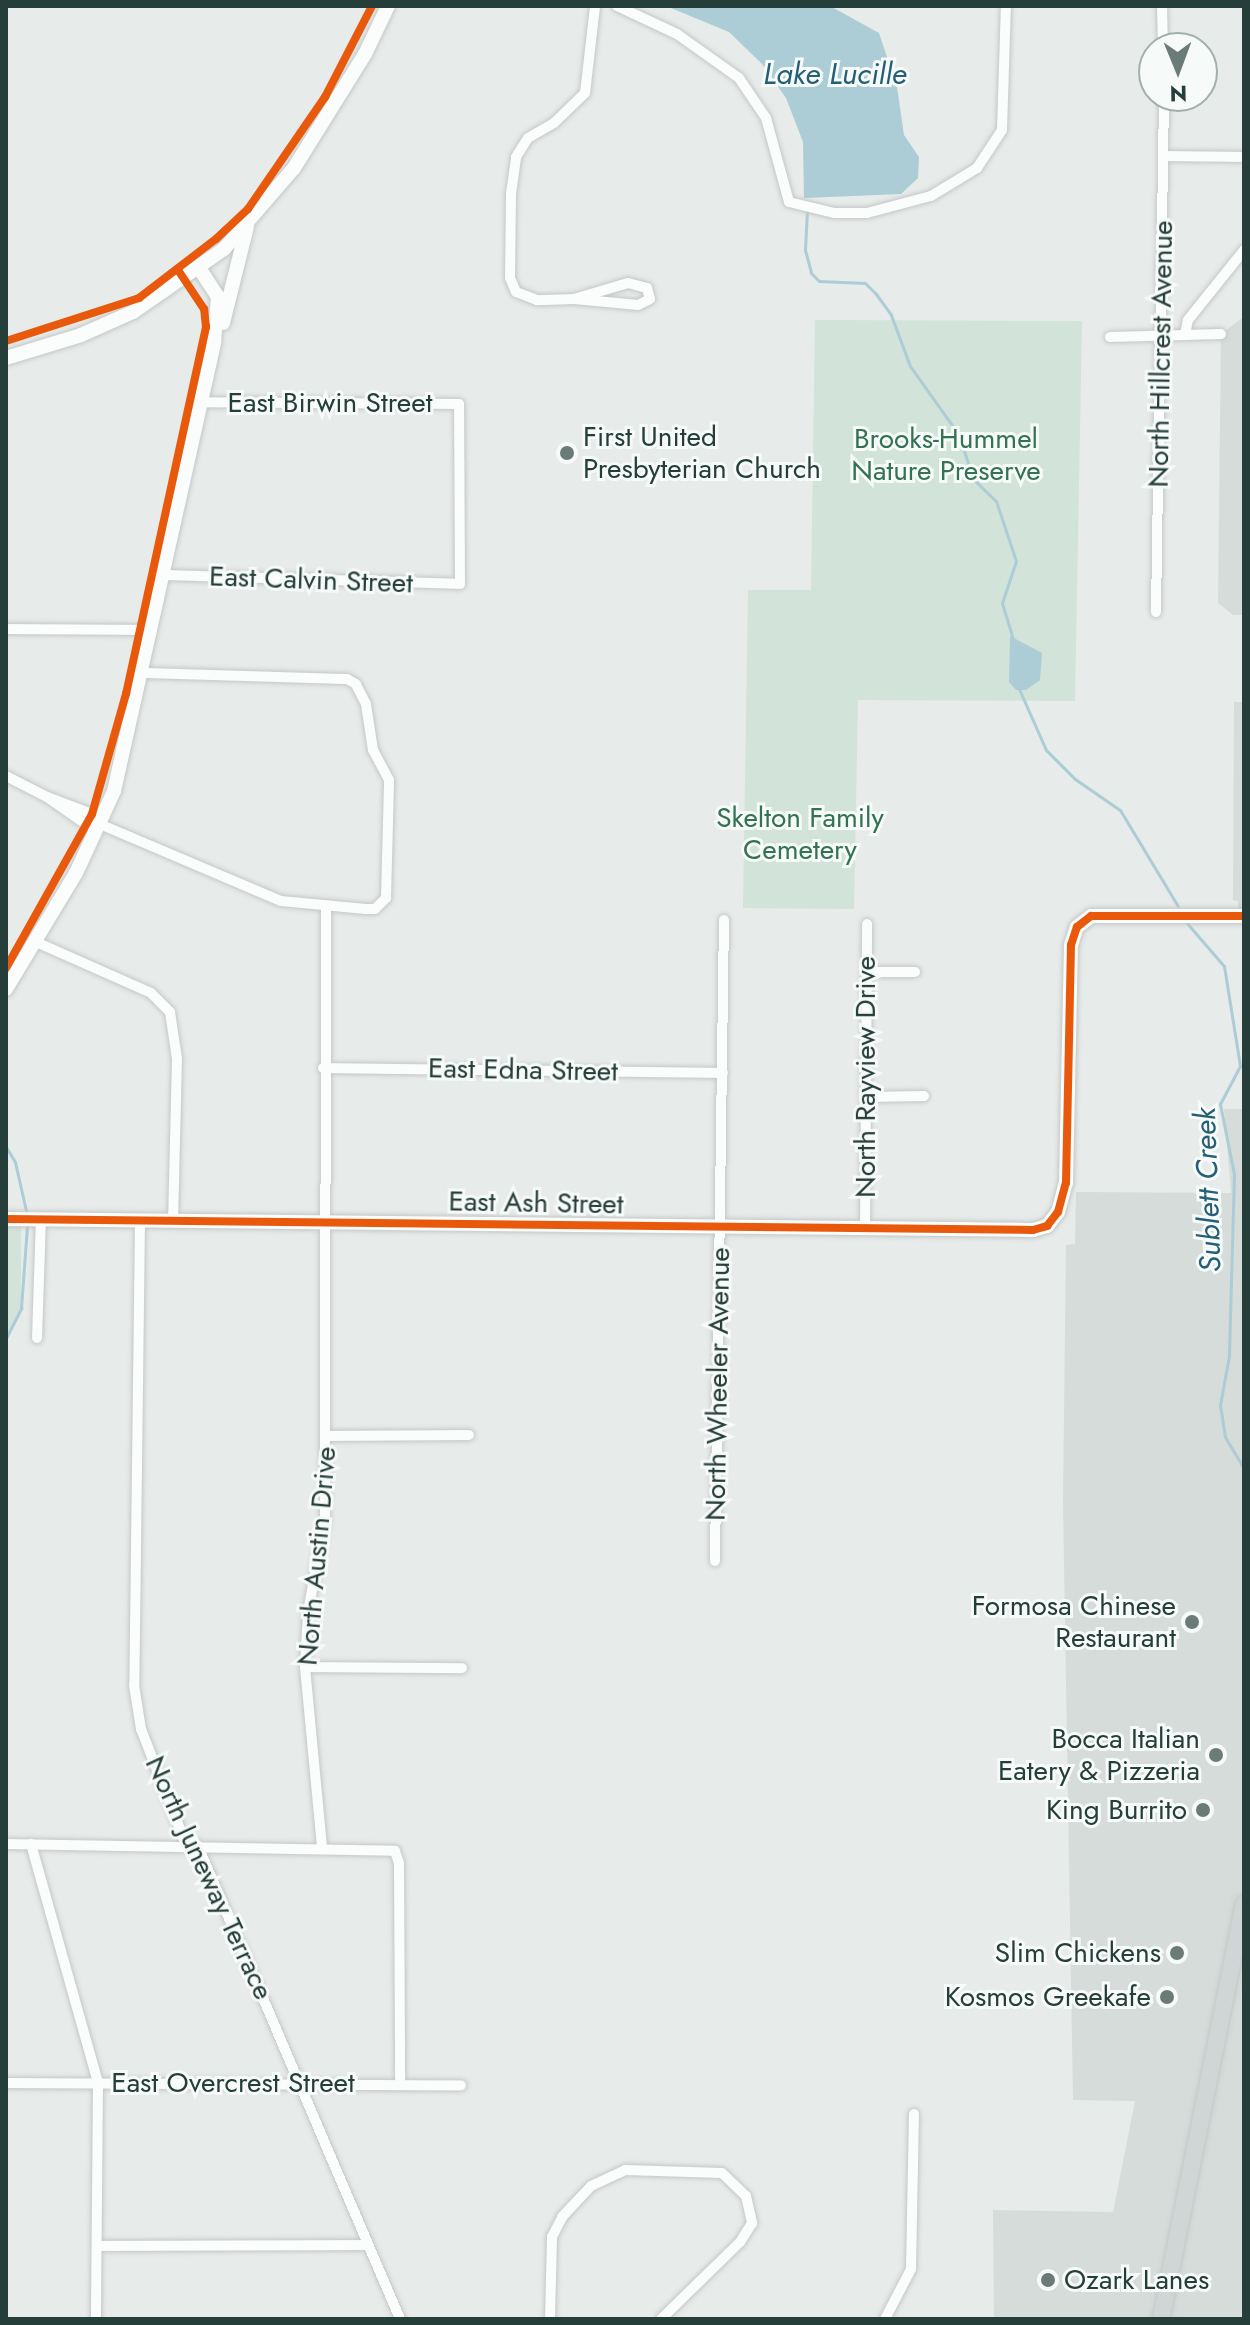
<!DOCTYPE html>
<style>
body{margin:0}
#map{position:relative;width:1250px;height:2325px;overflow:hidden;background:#e7ebea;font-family:Jost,sans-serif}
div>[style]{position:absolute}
.built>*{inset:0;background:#d5dcda}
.green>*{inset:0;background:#d2e3d9}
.water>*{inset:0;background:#acccd6}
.stream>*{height:3px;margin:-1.5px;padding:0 1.5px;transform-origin:1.5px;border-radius:1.5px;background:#acccd6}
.roads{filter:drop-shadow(0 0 2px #c4c8c7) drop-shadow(0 0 2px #c4c8c7)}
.street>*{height:10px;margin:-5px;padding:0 5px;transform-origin:5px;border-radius:5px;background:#fbfcfc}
.secondary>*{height:14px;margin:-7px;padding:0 7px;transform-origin:7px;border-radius:7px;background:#fbfcfc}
.primary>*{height:16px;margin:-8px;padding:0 8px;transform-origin:8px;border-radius:8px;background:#d0d6d5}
.cycleway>*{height:8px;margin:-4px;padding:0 4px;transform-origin:4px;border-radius:4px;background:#e8590c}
.dots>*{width:22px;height:22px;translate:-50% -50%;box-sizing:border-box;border:4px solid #f6faf8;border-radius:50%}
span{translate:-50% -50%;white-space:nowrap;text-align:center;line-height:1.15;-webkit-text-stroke:6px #f6faf8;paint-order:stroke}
.street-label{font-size:28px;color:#263e3a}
.poi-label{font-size:28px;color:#263e3a}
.left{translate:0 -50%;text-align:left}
.right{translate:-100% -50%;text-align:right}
.park-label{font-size:28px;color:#337252}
.water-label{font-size:30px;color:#245f76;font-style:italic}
.frame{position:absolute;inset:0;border:8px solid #263e3a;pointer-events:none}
.north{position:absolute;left:1138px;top:32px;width:80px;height:80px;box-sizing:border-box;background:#f6faf8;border:2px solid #a3afac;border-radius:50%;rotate:179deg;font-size:22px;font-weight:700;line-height:32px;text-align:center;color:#263e3a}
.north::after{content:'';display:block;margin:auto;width:28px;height:36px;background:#6a7b78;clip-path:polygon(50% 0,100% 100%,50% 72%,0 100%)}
</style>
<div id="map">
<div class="built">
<div style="clip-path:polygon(1244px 317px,1244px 615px,1233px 615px,1218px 603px,1221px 334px)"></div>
<div style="clip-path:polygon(1234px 702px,1244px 702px,1244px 916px,1238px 916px,1238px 901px,1233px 900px)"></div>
<div style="clip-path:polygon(1224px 1109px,1244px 1109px,1244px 2319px,994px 2319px,993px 2210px,1113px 2212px,1135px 2101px,1073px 2100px,1063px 1502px,1066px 1245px,1075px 1244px,1076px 1192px,1231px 1193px)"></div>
</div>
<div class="green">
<div style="clip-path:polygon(815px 320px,1082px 321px,1075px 701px,858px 700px,854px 909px,743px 908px,748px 590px,811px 590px)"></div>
<div style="clip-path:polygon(6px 1219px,21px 1219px,21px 1308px,6px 1338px)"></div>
</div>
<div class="water">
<div style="clip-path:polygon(666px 6px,830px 6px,879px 33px,897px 87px,904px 135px,919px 157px,918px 178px,901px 194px,804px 198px,803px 142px,786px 98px,762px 64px,729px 32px)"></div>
<div style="clip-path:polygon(1010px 636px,1042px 653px,1040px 680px,1026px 690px,1016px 690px,1009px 682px)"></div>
</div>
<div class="stream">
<div style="left:807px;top:210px;width:40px;rotate:92.9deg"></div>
<div style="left:805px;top:250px;width:24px;rotate:75deg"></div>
<div style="left:811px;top:273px;width:11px;rotate:45deg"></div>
<div style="left:819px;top:281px;width:46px;rotate:2.5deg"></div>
<div style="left:865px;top:283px;width:16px;rotate:45deg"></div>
<div style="left:876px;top:294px;width:26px;rotate:54deg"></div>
<div style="left:891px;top:315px;width:54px;rotate:69.6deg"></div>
<div style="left:910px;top:366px;width:85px;rotate:54.6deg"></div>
<div style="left:959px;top:435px;width:46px;rotate:72.3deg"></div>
<div style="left:973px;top:479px;width:32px;rotate:44deg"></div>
<div style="left:996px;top:501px;width:63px;rotate:71.6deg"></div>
<div style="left:1016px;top:561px;width:44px;rotate:108.4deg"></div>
<div style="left:1002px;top:603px;width:37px;rotate:73deg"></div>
<div style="left:1019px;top:689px;width:67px;rotate:66.1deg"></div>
<div style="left:1046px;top:750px;width:41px;rotate:45deg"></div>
<div style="left:1075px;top:779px;width:55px;rotate:34.6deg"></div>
<div style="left:1120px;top:810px;width:112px;rotate:58.9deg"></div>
<div style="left:1186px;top:922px;width:58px;rotate:49.2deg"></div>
<div style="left:1224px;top:966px;width:101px;rotate:80.9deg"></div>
<div style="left:1240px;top:1066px;width:43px;rotate:117.8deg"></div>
<div style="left:1220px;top:1104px;width:71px;rotate:78.7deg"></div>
<div style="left:1234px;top:1174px;width:182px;rotate:91.6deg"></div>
<div style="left:1229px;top:1356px;width:50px;rotate:100.4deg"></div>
<div style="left:1220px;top:1405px;width:32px;rotate:81deg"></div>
<div style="left:1225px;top:1437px;width:37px;rotate:59deg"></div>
<div style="left:6px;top:1147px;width:17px;rotate:59deg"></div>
<div style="left:15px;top:1162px;width:50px;rotate:77.3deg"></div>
<div style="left:6px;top:1338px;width:34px;rotate:-63deg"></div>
<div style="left:21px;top:1308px;width:82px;rotate:-85.8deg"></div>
</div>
<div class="roads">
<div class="street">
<div style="left:617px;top:6px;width:66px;rotate:25deg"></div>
<div style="left:677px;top:34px;width:76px;rotate:35.4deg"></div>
<div style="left:739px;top:78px;width:48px;rotate:56deg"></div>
<div style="left:766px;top:118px;width:87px;rotate:74.7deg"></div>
<div style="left:789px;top:202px;width:46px;rotate:13.7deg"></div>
<div style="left:834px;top:213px;width:33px"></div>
<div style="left:867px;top:213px;width:66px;rotate:-14.9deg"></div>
<div style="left:931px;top:196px;width:54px;rotate:-31.3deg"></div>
<div style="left:977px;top:168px;width:45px;rotate:-56.7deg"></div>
<div style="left:1002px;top:130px;width:124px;rotate:-88.2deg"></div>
<div style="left:1162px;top:6px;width:42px;rotate:88.6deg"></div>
<div style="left:1165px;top:156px;width:79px;rotate:0.7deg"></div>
<div style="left:628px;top:283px;width:20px;rotate:15deg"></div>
<div style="left:647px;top:288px;width:11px;rotate:75deg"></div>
<div style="left:650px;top:299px;width:13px;rotate:153deg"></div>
<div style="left:638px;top:305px;width:64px;rotate:-174.6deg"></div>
<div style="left:574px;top:299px;width:56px;rotate:-16.5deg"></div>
<div style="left:574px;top:299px;width:37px;rotate:178deg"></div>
<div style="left:537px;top:300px;width:22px;rotate:-159deg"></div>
<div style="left:516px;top:292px;width:15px;rotate:-113deg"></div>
<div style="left:510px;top:278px;width:84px;rotate:-89.3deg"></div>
<div style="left:511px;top:194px;width:37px;rotate:-82deg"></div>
<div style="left:516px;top:157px;width:22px;rotate:-58deg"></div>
<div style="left:528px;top:138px;width:30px;rotate:-30deg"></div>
<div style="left:554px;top:123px;width:43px;rotate:-44.1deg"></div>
<div style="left:585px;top:93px;width:88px;rotate:-83.4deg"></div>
<div style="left:1185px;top:335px;width:15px;rotate:-79deg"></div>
<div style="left:1188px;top:320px;width:90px;rotate:-51.3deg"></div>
<div style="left:1110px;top:337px;width:111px;rotate:-1.5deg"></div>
<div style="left:162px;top:575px;width:298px;rotate:1.7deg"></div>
<div style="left:460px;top:584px;width:180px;rotate:-90.3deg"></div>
<div style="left:459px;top:404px;width:258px;rotate:-179.6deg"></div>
<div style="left:1156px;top:612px;width:516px;rotate:-89.11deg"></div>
<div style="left:6px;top:629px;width:146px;rotate:0.4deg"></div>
<div style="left:6px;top:776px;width:46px;rotate:27.1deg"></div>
<div style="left:102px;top:825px;width:15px;rotate:-132deg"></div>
<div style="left:92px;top:814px;width:48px;rotate:-159.3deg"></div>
<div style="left:47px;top:797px;width:49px;rotate:35deg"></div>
<div style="left:87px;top:825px;width:15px"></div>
<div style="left:102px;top:825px;width:194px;rotate:23deg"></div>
<div style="left:281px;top:901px;width:85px;rotate:5.4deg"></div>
<div style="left:366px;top:909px;width:9px"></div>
<div style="left:375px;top:909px;width:16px;rotate:-45deg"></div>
<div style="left:386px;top:898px;width:118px;rotate:-88.5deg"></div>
<div style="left:389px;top:780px;width:34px;rotate:-118deg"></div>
<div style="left:373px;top:750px;width:47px;rotate:-98.7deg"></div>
<div style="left:366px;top:704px;width:22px;rotate:-117deg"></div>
<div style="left:356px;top:684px;width:10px;rotate:-151deg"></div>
<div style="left:347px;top:679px;width:204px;rotate:-178.3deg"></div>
<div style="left:36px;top:942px;width:126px;rotate:23.9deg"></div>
<div style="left:151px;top:993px;width:27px;rotate:45deg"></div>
<div style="left:170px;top:1012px;width:48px;rotate:81.5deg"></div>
<div style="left:177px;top:1059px;width:163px;rotate:91.4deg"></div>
<div style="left:866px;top:972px;width:49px"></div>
<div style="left:323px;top:1068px;width:400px;rotate:0.7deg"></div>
<div style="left:866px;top:1097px;width:58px;rotate:-1deg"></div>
<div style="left:140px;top:1221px;width:464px;rotate:90.7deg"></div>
<div style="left:134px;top:1685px;width:45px;rotate:81deg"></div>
<div style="left:141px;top:1729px;width:116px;rotate:68.7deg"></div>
<div style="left:183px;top:1837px;width:17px;rotate:31deg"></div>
<div style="left:198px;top:1846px;width:514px;rotate:66.87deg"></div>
<div style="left:865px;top:1230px;width:306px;rotate:-89.6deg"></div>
<div style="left:37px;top:1338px;width:119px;rotate:-88.1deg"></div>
<div style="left:326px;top:1436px;width:143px;rotate:-0.4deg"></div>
<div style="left:715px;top:1561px;width:641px;rotate:-89.2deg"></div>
<div style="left:305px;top:1667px;width:157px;rotate:0.4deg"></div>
<div style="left:6px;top:1844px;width:389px;rotate:1deg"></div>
<div style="left:395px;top:1851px;width:13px;rotate:72deg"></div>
<div style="left:399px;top:1863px;width:222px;rotate:89.7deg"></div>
<div style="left:31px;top:1844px;width:248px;rotate:74.3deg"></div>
<div style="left:98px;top:2083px;width:236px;rotate:90.5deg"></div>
<div style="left:322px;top:1847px;width:181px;rotate:-95.4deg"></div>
<div style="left:305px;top:1667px;width:55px;rotate:-86.9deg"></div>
<div style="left:308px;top:1612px;width:95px;rotate:-79.6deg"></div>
<div style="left:325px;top:1519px;width:611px;rotate:-89.91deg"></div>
<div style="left:6px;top:2083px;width:455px;rotate:0.3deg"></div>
<div style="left:97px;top:2246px;width:270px;rotate:-0.2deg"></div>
<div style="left:550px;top:2319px;width:82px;rotate:-88.6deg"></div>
<div style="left:552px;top:2237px;width:22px;rotate:-63deg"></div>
<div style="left:562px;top:2217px;width:42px;rotate:-46.9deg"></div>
<div style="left:591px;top:2186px;width:38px;rotate:-25deg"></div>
<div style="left:625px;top:2170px;width:97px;rotate:1.8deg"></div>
<div style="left:722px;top:2173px;width:33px;rotate:44deg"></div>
<div style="left:746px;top:2196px;width:28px;rotate:77deg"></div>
<div style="left:752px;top:2223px;width:22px;rotate:122deg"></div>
<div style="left:740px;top:2242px;width:110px;rotate:135.7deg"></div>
<div style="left:885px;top:2319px;width:56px;rotate:-62.5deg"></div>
<div style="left:911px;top:2269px;width:155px;rotate:-88.9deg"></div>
</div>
<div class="secondary">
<div style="left:223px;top:323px;width:99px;rotate:-76deg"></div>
<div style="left:6px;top:358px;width:78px;rotate:-17deg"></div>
<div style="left:81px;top:335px;width:57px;rotate:-23.9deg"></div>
<div style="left:133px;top:312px;width:111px;rotate:-34.7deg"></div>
<div style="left:224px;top:249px;width:107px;rotate:-49.2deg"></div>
<div style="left:294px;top:168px;width:134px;rotate:-58.1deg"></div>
<div style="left:365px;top:54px;width:53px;rotate:-64.4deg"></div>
<div style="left:6px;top:989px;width:135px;rotate:-58.9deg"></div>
<div style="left:76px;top:873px;width:90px;rotate:-65.1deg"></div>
<div style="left:114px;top:791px;width:460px;rotate:-77.4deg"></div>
<div style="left:214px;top:342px;width:45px;rotate:-84.9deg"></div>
<div style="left:218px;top:297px;width:33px;rotate:-123deg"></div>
<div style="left:6px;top:1219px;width:1027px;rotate:0.61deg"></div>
<div style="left:1033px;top:1230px;width:15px;rotate:-16deg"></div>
<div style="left:1047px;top:1226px;width:18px;rotate:-52deg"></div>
<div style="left:1058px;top:1212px;width:30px;rotate:-75deg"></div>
<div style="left:1066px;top:1183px;width:238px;rotate:-88.8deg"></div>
<div style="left:1071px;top:945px;width:19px;rotate:-72deg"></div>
<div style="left:1077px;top:927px;width:18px;rotate:-38deg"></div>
<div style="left:1091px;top:916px;width:153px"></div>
</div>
<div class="primary">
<div style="left:1161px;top:2319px;width:423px;rotate:-78.7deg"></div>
</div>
</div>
<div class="cycleway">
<div style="left:6px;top:341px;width:140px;rotate:-17.9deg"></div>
<div style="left:139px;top:298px;width:97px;rotate:-37.5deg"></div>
<div style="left:216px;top:239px;width:44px;rotate:-43.2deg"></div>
<div style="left:248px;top:209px;width:136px;rotate:-55.5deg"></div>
<div style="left:325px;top:97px;width:102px;rotate:-62.7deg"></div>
<div style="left:6px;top:968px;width:176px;rotate:-60.8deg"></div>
<div style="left:92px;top:814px;width:125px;rotate:-74.2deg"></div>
<div style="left:126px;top:694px;width:376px;rotate:-77.7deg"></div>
<div style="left:206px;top:327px;width:18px;rotate:-96deg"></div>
<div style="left:204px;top:309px;width:47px;rotate:-123.7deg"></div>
<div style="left:6px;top:1219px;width:1027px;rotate:0.61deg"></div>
<div style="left:1033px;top:1230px;width:15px;rotate:-16deg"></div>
<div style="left:1047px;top:1226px;width:18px;rotate:-52deg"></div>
<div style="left:1058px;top:1212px;width:30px;rotate:-75deg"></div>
<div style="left:1066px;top:1183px;width:238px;rotate:-88.8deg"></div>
<div style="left:1071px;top:945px;width:19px;rotate:-72deg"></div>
<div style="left:1077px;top:927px;width:18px;rotate:-38deg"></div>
<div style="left:1091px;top:916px;width:153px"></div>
</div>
<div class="dots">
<div style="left:567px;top:453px;background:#6a7b78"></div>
<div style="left:1192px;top:1622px;background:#6a7b78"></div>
<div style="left:1216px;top:1755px;background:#6a7b78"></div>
<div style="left:1203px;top:1810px;background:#6a7b78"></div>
<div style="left:1177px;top:1953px;background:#6a7b78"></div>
<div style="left:1167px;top:1997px;background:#6a7b78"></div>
<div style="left:1048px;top:2280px;background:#6a7b78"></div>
</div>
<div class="street-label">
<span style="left:1161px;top:354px;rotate:-89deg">North Hillcrest Avenue</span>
<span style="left:330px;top:403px">East Birwin Street</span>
<span style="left:311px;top:580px;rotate:2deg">East Calvin Street</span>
<span style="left:523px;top:1070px;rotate:1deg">East Edna Street</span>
<span style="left:866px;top:1077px;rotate:-90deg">North Rayview Drive</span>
<span style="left:536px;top:1203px;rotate:1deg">East Ash Street</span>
<span style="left:718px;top:1384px;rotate:-89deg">North Wheeler Avenue</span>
<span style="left:317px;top:1556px;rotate:-85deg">North Austin Drive</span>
<span style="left:209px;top:1878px;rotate:65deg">North Juneway Terrace</span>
<span style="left:233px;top:2083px">East Overcrest Street</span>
</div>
<div class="poi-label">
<span class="left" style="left:583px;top:453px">First United<br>Presbyterian Church</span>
<span class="right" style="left:1176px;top:1622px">Formosa Chinese<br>Restaurant</span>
<span class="right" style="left:1200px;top:1755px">Bocca Italian<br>Eatery &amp; Pizzeria</span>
<span class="right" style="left:1187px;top:1810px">King Burrito</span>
<span class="right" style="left:1161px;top:1953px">Slim Chickens</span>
<span class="right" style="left:1151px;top:1997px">Kosmos Greekafe</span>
<span class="left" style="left:1064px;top:2280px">Ozark Lanes</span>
</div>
<div class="park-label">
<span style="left:946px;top:455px">Brooks-Hummel<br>Nature Preserve</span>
<span style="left:800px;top:834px">Skelton Family<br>Cemetery</span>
</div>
<div class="water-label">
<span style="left:835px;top:74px">Lake Lucille</span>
<span style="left:1208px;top:1190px;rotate:-92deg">Sublett Creek</span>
</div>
<div class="frame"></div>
<div class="north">N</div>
</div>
